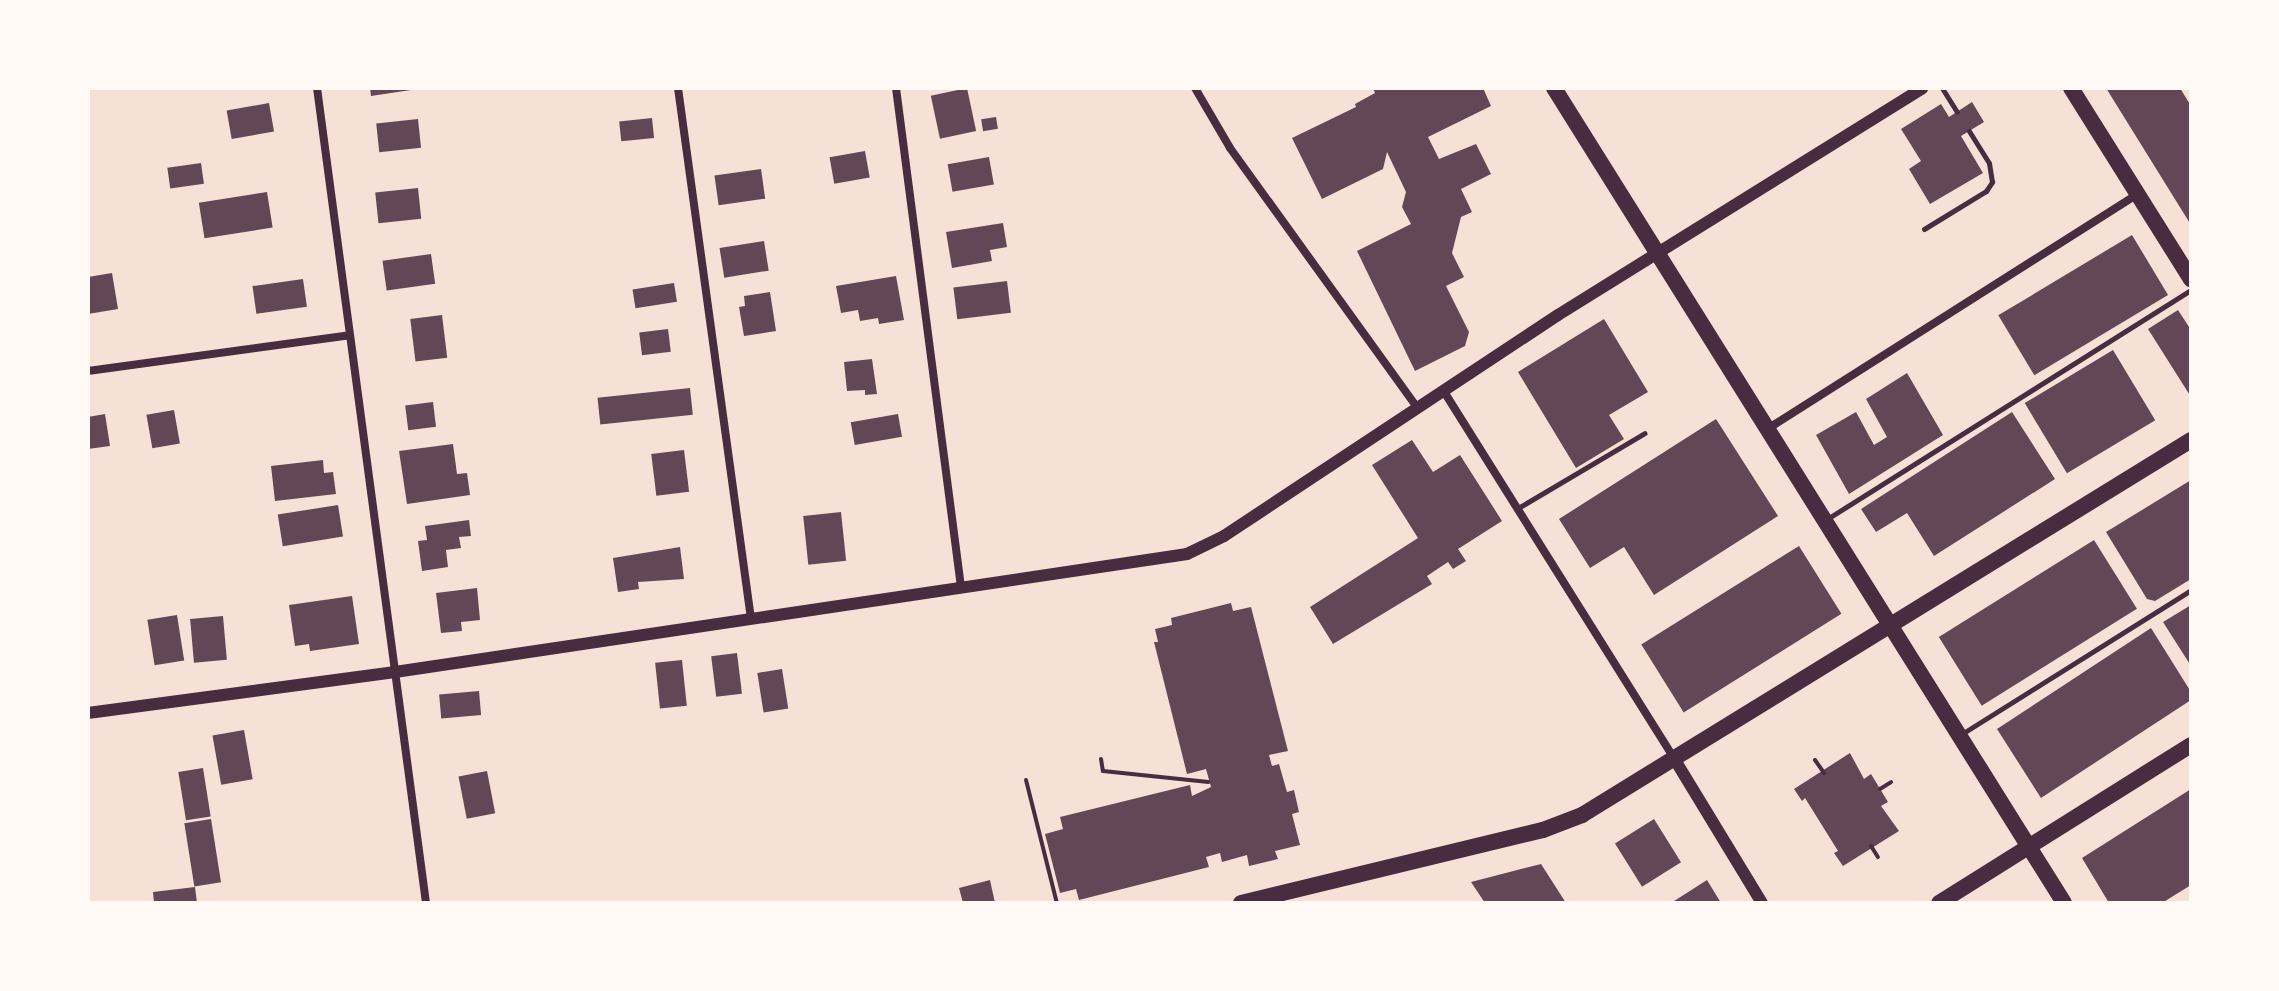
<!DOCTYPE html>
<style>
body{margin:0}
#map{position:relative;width:2279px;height:991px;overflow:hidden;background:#f7e1d7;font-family:Overpass,sans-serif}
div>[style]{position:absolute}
.building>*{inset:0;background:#644757;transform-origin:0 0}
.path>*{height:4px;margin:-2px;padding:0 2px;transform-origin:2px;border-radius:2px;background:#4a2c40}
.service>*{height:5px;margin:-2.5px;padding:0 2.5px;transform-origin:2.5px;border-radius:2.5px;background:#4a2c40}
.minor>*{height:8px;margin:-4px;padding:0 4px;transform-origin:4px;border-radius:4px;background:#4a2c40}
.tertiary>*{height:12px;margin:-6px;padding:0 6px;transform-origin:6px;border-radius:6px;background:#4a2c40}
.primary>*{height:16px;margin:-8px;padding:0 8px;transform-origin:8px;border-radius:8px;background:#4a2c40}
.trunk>*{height:16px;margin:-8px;padding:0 8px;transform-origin:8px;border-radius:8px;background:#4a2c40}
span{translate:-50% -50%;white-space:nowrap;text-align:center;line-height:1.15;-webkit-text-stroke:7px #fffaf5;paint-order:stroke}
.frame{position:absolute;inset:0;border:90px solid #fffaf5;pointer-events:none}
</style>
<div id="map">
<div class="building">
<div style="clip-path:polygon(370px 88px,411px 88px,411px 90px,371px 96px)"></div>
<div style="left:967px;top:88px;width:44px;height:37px;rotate:78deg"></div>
<div style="clip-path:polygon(1373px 88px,1483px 88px,1491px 106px,1428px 137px,1439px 159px,1476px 144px,1491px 174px,1461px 189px,1472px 212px,1461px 217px,1452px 253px,1464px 277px,1446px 286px,1469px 332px,1465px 346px,1415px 371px,1357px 251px,1411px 224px,1402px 207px,1406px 192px,1387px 152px,1383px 169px,1322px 199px,1292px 138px,1356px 107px,1355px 104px,1375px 93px)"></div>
<div style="clip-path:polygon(2106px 88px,2180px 88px,2191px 106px,2191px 225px)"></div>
<div style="clip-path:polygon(1972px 102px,1984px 122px,1961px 136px,1983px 173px,1930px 204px,1909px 169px,1921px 161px,1901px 129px,1941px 104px,1949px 117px)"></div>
<div style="left:269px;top:103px;width:29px;height:43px;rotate:80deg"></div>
<div style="left:996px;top:117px;width:12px;height:15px;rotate:81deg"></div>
<div style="left:652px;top:118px;width:20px;height:33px;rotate:84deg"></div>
<div style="left:418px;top:119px;width:29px;height:42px;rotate:84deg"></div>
<div style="left:865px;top:151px;width:27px;height:36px;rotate:80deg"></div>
<div style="left:989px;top:157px;width:28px;height:42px;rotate:80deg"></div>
<div style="left:201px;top:163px;width:21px;height:34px;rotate:82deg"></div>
<div style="left:761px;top:169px;width:30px;height:47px;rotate:82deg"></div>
<div style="left:418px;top:188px;width:31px;height:43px;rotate:84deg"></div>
<div style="left:267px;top:192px;width:36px;height:69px;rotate:81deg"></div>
<div style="clip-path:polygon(1003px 223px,1007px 247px,990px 250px,992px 261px,952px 268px,946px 232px)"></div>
<div style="left:2132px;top:235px;width:70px;height:156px;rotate:59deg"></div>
<div style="left:764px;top:241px;width:30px;height:45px;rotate:81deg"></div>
<div style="left:431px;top:254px;width:30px;height:49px;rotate:82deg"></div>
<div style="clip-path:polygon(112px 273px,118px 309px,88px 314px,88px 277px)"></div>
<div style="clip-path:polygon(896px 276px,904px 320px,879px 324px,878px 318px,860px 321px,858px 310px,841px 313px,836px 286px)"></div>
<div style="left:303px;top:279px;width:28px;height:51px;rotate:82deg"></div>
<div style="left:1007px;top:281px;width:32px;height:54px;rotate:83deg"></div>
<div style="left:674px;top:283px;width:19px;height:42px;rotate:81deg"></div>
<div style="clip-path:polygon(770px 292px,776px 331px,744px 336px,739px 307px,745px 306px,744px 296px)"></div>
<div style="clip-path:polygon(2178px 310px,2191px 330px,2191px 397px,2148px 329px)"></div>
<div style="left:442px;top:315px;width:43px;height:32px;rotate:83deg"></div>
<div style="clip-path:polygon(1604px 319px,1648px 392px,1609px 415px,1624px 439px,1576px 468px,1518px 372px)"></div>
<div style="left:668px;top:329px;width:23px;height:29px;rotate:83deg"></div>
<div style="left:2113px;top:350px;width:82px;height:103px;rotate:59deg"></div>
<div style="clip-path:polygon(872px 359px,877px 394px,865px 395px,865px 390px,847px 391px,844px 362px)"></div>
<div style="clip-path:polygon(1907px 373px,1943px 435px,1849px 494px,1816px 435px,1856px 412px,1874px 445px,1887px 437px,1866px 399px)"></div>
<div style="left:690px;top:388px;width:27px;height:93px;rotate:84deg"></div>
<div style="left:433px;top:402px;width:25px;height:28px;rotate:83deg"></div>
<div style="left:174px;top:410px;width:34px;height:28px;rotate:80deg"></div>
<div style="clip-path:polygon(2012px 412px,2055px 479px,1934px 556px,1907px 513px,1876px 532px,1861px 509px)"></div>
<div style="clip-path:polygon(105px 414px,110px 446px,88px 449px,88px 417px)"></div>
<div style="left:898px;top:414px;width:23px;height:48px;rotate:80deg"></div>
<div style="clip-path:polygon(1716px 419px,1778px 516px,1654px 595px,1624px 547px,1590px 568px,1559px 519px)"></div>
<div style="clip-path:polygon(1412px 440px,1433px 472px,1460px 455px,1502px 521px,1458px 549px,1466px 561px,1453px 569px,1448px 562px,1427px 576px,1432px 584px,1333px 644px,1310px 607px,1418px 538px,1372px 465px)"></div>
<div style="clip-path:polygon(453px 444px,457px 474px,467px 473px,470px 495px,407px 504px,399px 451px)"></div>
<div style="left:684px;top:450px;width:42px;height:33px;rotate:83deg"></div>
<div style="clip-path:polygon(323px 460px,324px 473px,333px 472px,336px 494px,275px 501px,271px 466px)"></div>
<div style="clip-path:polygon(2191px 480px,2191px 579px,2155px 601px,2147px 599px,2106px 532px)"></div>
<div style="left:338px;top:505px;width:32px;height:61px;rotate:81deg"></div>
<div style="left:841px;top:512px;width:49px;height:38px;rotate:84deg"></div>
<div style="clip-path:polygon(469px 520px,471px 536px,459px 537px,461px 548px,446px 550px,448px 567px,422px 571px,418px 541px,427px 540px,425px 526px)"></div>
<div style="left:2094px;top:540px;width:81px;height:183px;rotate:58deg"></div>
<div style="left:1799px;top:546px;width:80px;height:186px;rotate:58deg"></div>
<div style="clip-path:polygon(680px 547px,684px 579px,638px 582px,639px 589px,618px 592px,613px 558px)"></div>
<div style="clip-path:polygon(477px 588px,480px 620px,461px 622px,462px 631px,441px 633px,436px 593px)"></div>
<div style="clip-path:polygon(352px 596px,359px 644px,310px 651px,309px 644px,295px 646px,289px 605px)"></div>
<div style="clip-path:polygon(1231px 603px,1233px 611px,1251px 607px,1288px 751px,1269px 755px,1272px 766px,1279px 764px,1287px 792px,1294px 790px,1299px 812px,1292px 814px,1300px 845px,1275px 851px,1278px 859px,1249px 866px,1247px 855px,1222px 862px,1220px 853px,1206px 857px,1209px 867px,1079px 900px,1076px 889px,1060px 893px,1045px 834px,1063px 829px,1060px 817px,1190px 785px,1192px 796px,1211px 787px,1206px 769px,1187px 774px,1154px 642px,1158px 642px,1155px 629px,1172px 625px,1171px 618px)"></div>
<div style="clip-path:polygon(2191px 605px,2191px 666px,2163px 622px)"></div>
<div style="left:177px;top:615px;width:46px;height:30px;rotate:81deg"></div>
<div style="left:223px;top:616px;width:44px;height:33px;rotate:85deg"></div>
<div style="clip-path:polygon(2151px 628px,2191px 692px,2191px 700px,2041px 798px,1997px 729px)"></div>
<div style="left:737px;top:653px;width:41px;height:26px;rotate:83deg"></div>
<div style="left:682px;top:660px;width:46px;height:27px;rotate:84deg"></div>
<div style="left:782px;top:669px;width:40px;height:25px;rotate:81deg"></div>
<div style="left:479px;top:691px;width:24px;height:40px;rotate:85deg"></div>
<div style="left:244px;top:730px;width:50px;height:32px;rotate:80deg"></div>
<div style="clip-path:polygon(1850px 753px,1864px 779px,1871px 774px,1888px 802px,1881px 806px,1899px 831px,1843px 866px,1834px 853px,1838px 851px,1805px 798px,1802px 801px,1794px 789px)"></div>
<div style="left:203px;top:768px;width:49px;height:25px;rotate:81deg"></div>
<div style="left:487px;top:771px;width:43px;height:29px;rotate:79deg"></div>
<div style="clip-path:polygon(2191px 789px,2191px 885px,2162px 903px,2109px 903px,2082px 858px)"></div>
<div style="left:211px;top:819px;width:64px;height:27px;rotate:81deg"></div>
<div style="left:1654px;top:819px;width:51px;height:46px;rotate:58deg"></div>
<div style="clip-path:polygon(1541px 864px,1566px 903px,1485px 903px,1471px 882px)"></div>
<div style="clip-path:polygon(990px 880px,995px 903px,963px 903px,959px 888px)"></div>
<div style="clip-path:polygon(1707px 880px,1721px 903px,1671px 903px)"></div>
<div style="clip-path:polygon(195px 887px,197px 903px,154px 903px,153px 892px)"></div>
</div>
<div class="path">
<div style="left:1101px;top:759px;width:12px;rotate:81deg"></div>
<div style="left:1103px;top:771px;width:106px;rotate:6deg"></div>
<div style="left:1815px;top:760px;width:16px;rotate:55deg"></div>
<div style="left:1026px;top:780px;width:127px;rotate:75.9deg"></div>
<div style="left:1880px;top:789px;width:13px;rotate:-32deg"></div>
<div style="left:1871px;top:846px;width:13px;rotate:58deg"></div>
</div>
<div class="service">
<div style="left:1942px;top:88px;width:28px;rotate:58deg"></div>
<div style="left:1924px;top:229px;width:73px;rotate:-31.5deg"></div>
<div style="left:1986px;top:191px;width:11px;rotate:-56deg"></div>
<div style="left:1992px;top:182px;width:19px;rotate:-99deg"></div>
<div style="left:1989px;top:163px;width:38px;rotate:-122deg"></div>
<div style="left:1518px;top:508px;width:147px;rotate:-30.6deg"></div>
<div style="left:1827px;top:519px;width:430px;rotate:-32.2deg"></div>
<div style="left:1960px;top:735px;width:273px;rotate:-32.1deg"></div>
</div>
<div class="minor">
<div style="left:317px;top:88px;width:822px;rotate:82.38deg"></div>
<div style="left:678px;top:88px;width:536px;rotate:82.17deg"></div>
<div style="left:896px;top:88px;width:503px;rotate:82.58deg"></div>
<div style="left:1195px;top:88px;width:69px;rotate:59.7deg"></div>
<div style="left:1230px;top:148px;width:319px;rotate:54.2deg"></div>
<div style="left:88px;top:371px;width:264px;rotate:-7.8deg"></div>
<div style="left:1443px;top:390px;width:437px;rotate:57.9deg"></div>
<div style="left:1769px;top:428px;width:437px;rotate:-32.4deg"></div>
</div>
<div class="tertiary">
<div style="left:88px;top:713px;width:310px;rotate:-7.6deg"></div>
<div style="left:395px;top:672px;width:801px;rotate:-8.47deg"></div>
<div style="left:1187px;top:554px;width:41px;rotate:-25.9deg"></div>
<div style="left:1224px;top:536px;width:400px;rotate:-33.5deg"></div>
<div style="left:1558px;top:315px;width:429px;rotate:-31.9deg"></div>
<div style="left:1675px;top:760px;width:167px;rotate:58.7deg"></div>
</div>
<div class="primary">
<div style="left:1241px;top:903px;width:311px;rotate:-13.6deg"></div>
<div style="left:1543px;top:830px;width:42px;rotate:-21deg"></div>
<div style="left:1582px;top:815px;width:715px;rotate:-31.62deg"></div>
<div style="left:1939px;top:903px;width:297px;rotate:-32.1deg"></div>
</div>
<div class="trunk">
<div style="left:1554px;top:88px;width:961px;rotate:57.96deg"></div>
<div style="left:2071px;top:88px;width:226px;rotate:57.9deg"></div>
</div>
<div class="frame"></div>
</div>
